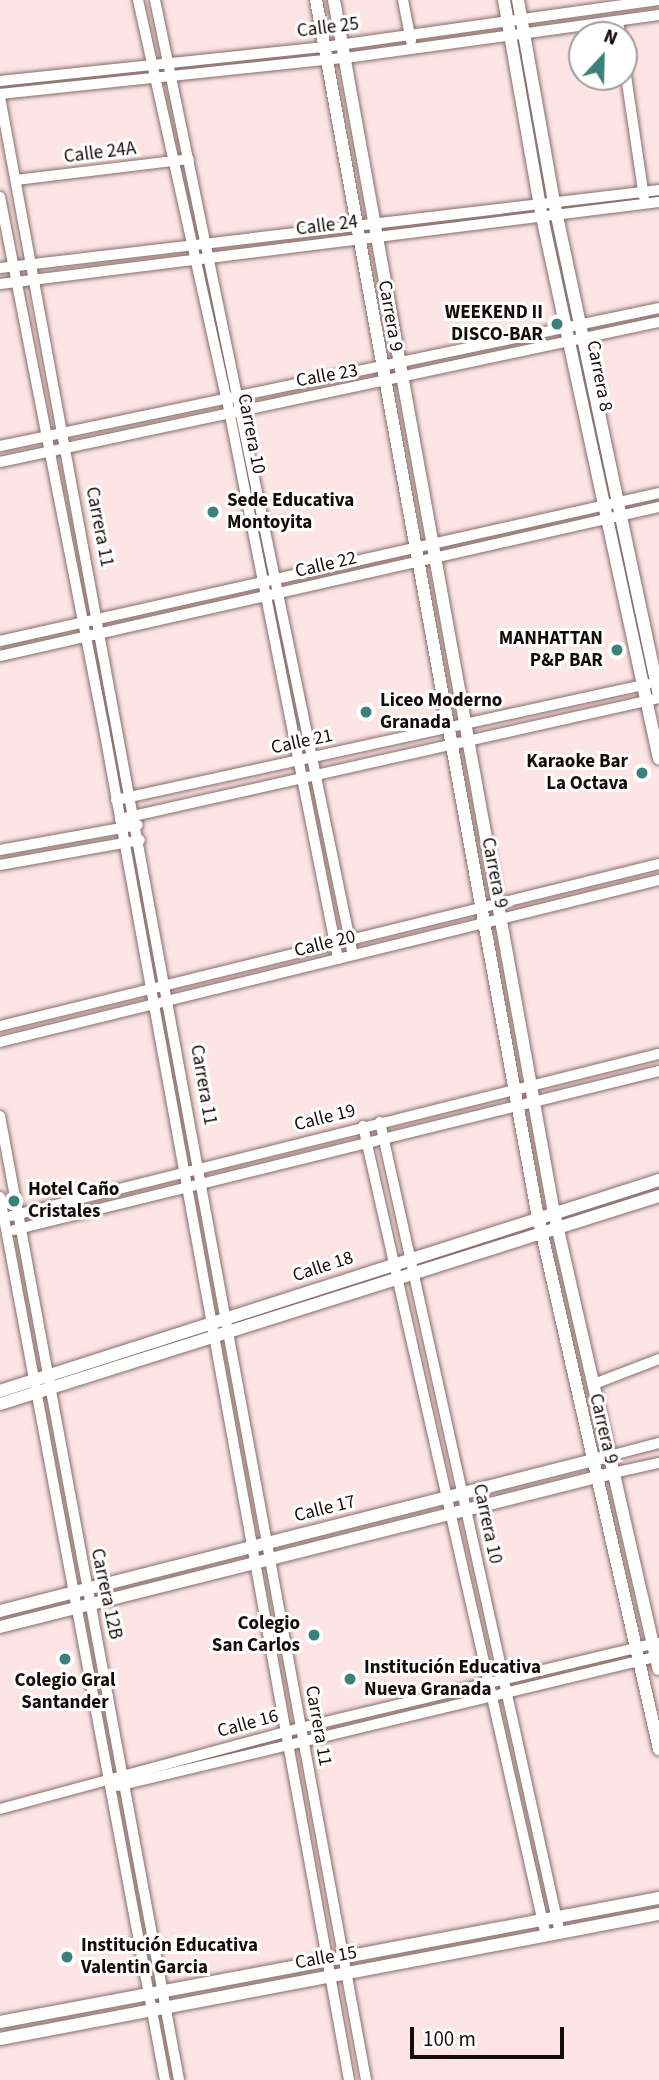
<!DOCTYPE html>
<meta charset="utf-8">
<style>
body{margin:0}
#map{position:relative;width:659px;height:2080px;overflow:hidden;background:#fde5e5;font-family:"Source Sans 3",sans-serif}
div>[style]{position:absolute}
.roads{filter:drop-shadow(0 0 2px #866c6c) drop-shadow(0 0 2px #866c6c)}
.minor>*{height:10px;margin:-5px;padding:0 5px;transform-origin:5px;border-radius:5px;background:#fff}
.tertiary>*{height:12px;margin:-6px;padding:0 6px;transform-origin:6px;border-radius:6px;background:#fff}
.dots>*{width:19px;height:19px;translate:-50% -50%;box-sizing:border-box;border:4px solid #fff;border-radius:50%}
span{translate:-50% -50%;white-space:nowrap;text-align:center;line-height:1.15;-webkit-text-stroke:6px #fff;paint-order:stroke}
.street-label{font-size:19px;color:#150b0b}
.poi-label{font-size:19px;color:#150b0b;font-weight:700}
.right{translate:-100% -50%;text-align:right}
.left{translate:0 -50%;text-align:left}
.north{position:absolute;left:568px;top:21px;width:70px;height:70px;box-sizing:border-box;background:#fff;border:2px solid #a19d9d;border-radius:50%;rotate:22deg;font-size:19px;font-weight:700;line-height:28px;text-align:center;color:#150b0b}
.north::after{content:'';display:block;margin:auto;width:24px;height:32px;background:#3c827a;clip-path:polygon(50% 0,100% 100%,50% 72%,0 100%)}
.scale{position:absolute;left:410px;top:2027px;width:154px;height:32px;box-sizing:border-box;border:4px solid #150b0b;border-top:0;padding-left:9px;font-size:21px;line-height:24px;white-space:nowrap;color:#150b0b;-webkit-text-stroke:5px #fff;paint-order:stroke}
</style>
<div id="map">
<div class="roads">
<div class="minor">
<div style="left:138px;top:0;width:410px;rotate:77.5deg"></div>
<div style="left:227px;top:400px;width:570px;rotate:78.77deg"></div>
<div style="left:155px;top:0;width:975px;rotate:78.29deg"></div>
<div style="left:403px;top:0;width:42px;rotate:79deg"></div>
<div style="left:618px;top:21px;width:14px;rotate:82deg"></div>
<div style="left:624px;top:62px;width:136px;rotate:81.6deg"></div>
<div style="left:0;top:81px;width:326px;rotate:-6deg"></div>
<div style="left:324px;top:47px;width:338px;rotate:-8deg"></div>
<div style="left:0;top:94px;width:347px;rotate:-6deg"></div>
<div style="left:345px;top:58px;width:317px;rotate:-7.8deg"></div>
<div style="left:0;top:97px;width:2016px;rotate:79.54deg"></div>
<div style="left:16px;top:180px;width:174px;rotate:-6.9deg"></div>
<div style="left:0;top:197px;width:542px;rotate:78.94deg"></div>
<div style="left:104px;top:729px;width:1373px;rotate:79.72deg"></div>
<div style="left:0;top:268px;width:664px;rotate:-6.75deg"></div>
<div style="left:0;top:284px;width:664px;rotate:-7.09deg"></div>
<div style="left:0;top:446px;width:673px;rotate:-11.83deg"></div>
<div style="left:0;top:462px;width:674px;rotate:-11.99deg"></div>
<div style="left:0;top:641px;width:675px;rotate:-12.66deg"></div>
<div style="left:0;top:656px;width:676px;rotate:-12.74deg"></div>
<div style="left:116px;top:800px;width:544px;rotate:-12.3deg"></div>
<div style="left:120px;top:819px;width:552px;rotate:-12.65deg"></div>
<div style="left:0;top:850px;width:140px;rotate:-10.3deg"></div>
<div style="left:0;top:865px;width:142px;rotate:-10.1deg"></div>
<div style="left:0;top:1026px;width:679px;rotate:-13.81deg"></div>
<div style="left:0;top:1042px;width:679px;rotate:-13.81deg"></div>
<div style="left:0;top:1116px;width:980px;rotate:79.48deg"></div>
<div style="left:380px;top:1122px;width:831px;rotate:77.49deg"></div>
<div style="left:363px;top:1126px;width:830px;rotate:77.27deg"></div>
<div style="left:0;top:1197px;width:898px;rotate:79.42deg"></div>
<div style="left:11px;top:1216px;width:668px;rotate:-14.04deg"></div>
<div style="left:14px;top:1230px;width:664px;rotate:-13.85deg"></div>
<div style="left:594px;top:1384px;width:70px;rotate:-21deg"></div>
<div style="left:609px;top:1456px;width:52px;rotate:-14.6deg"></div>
<div style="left:613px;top:1473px;width:47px;rotate:-12.3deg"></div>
<div style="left:118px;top:1786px;width:556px;rotate:-13.51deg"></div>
<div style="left:0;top:1809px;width:311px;rotate:-15.1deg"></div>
<div style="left:300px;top:1728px;width:368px;rotate:-13.4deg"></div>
</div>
<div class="tertiary">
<div style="left:316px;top:0;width:1232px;rotate:79.67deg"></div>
<div style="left:537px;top:1212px;width:551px;rotate:77.2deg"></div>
<div style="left:334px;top:0;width:1228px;rotate:79.72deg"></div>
<div style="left:553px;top:1208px;width:473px;rotate:77.1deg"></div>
<div style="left:504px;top:0;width:220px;rotate:80.1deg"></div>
<div style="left:542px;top:217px;width:554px;rotate:77.82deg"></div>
<div style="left:518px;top:0;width:205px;rotate:79.9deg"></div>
<div style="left:554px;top:202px;width:504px;rotate:77.98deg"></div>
<div style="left:0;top:1391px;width:692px;rotate:-17.75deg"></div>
<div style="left:0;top:1404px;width:691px;rotate:-17.52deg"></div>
<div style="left:0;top:1611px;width:628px;rotate:-14.28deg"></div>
<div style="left:0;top:1627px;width:632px;rotate:-14.1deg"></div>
<div style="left:0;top:2022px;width:671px;rotate:-10.66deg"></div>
<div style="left:0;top:2039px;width:671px;rotate:-10.74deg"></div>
</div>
</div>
<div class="dots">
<div style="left:557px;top:324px;background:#3c827a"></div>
<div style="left:213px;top:512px;background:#3c827a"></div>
<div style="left:617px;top:650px;background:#3c827a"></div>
<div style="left:366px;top:712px;background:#3c827a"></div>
<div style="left:642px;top:773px;background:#3c827a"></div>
<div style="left:14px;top:1201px;background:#3c827a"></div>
<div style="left:314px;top:1635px;background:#3c827a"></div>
<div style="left:65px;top:1659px;background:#3c827a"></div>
<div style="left:350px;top:1679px;background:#3c827a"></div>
<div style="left:67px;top:1957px;background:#3c827a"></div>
</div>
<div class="street-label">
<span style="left:328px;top:28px;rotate:-7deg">Calle 25</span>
<span style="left:100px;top:153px;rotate:-7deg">Calle 24A</span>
<span style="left:327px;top:226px;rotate:-7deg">Calle 24</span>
<span style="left:390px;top:316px;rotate:80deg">Carrera 9</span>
<span style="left:327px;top:376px;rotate:-10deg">Calle 23</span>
<span style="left:599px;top:376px;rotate:79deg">Carrera 8</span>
<span style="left:251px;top:434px;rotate:79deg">Carrera 10</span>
<span style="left:99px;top:527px;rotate:79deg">Carrera 11</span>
<span style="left:326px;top:565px;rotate:-13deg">Calle 22</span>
<span style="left:302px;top:742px;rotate:-12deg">Calle 21</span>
<span style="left:494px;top:873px;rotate:79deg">Carrera 9</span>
<span style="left:325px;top:944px;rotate:-14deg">Calle 20</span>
<span style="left:203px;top:1085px;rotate:80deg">Carrera 11</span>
<span style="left:325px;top:1118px;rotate:-14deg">Calle 19</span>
<span style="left:323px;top:1267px;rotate:-18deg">Calle 18</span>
<span style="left:603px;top:1429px;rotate:77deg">Carrera 9</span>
<span style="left:325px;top:1509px;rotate:-14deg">Calle 17</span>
<span style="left:487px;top:1524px;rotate:78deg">Carrera 10</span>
<span style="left:106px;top:1594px;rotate:78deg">Carrera 12B</span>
<span style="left:248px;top:1724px;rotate:-15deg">Calle 16</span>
<span style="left:318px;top:1726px;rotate:80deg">Carrera 11</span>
<span style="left:326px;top:1958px;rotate:-10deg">Calle 15</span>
</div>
<div class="poi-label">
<span class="right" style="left:543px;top:324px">WEEKEND II<br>DISCO-BAR</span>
<span class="left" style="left:227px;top:512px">Sede Educativa<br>Montoyita</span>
<span class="right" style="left:603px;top:650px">MANHATTAN<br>P&amp;P BAR</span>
<span class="left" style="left:380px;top:712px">Liceo Moderno<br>Granada</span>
<span class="right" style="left:628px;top:773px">Karaoke Bar<br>La Octava</span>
<span class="left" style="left:28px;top:1201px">Hotel Caño<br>Cristales</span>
<span class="right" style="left:300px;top:1635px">Colegio<br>San Carlos</span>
<span class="left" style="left:364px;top:1679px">Institución Educativa<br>Nueva Granada</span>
<span style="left:65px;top:1692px">Colegio Gral<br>Santander</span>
<span class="left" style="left:81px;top:1957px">Institución Educativa<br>Valentin Garcia</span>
</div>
<div class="north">N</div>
<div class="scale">100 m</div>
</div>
